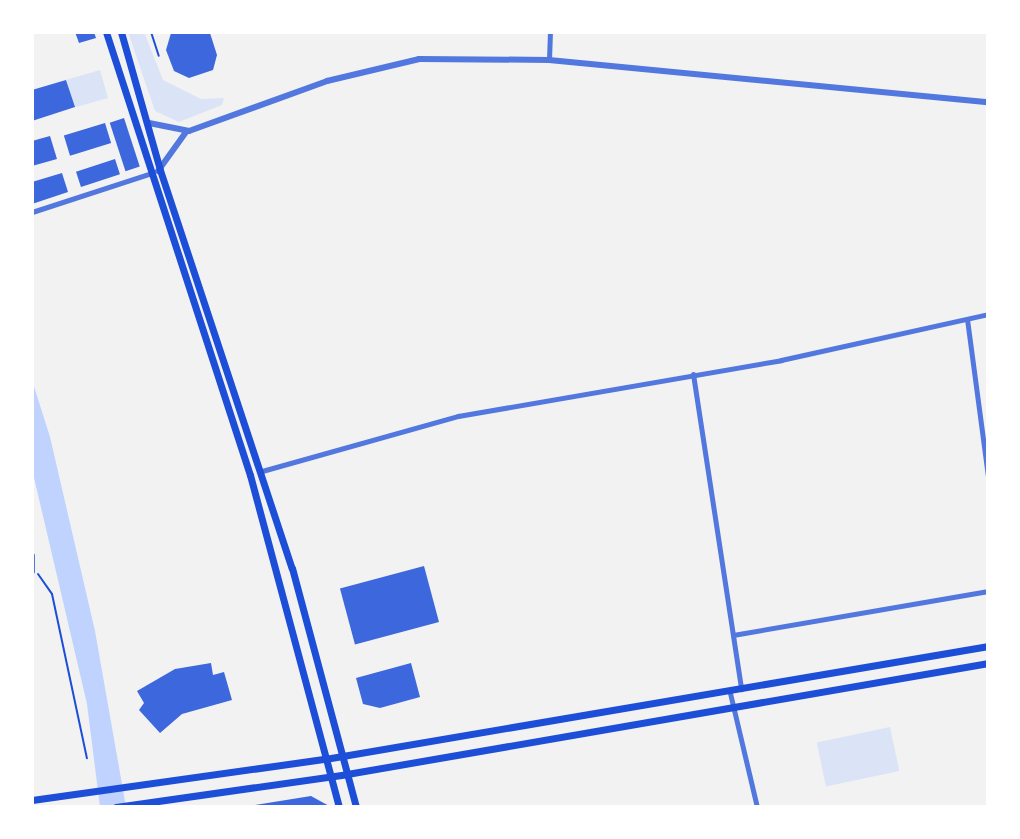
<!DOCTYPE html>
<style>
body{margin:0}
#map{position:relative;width:1020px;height:839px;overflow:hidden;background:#f2f2f2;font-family:Karla,sans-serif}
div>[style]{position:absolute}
.green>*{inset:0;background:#dbe4f7;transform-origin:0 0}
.water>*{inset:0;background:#bfd3fe}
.building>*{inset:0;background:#3d67dc;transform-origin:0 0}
.path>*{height:2px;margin:-1px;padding:0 1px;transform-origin:1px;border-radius:1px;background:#1d4ed8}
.minor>*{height:5px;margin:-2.5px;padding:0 2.5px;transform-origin:2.5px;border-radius:2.5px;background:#5277de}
.tertiary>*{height:6px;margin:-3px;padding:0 3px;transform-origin:3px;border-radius:3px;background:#5277de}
.secondary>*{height:7px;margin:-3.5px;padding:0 3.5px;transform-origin:3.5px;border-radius:3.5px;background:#1d4ed8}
span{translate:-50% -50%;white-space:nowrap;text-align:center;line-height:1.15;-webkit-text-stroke:6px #fff;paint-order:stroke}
.frame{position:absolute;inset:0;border:34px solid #fff;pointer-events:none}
</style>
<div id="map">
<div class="green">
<div style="clip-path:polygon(128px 32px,144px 32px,163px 80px,201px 99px,224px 98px,222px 105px,179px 122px,155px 111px)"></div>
<div style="left:100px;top:70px;width:29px;height:35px;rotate:74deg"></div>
<div style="left:890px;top:727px;width:45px;height:75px;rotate:78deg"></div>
</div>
<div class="water">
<div style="clip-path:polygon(32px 380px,50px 437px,95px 631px,126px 807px,100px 807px,87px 704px,32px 469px)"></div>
</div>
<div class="building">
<div style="clip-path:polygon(75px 32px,94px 32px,96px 38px,79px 43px)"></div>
<div style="clip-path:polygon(171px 33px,210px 33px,217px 55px,213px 70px,189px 78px,174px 71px,166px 50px)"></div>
<div style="clip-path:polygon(66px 80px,75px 107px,32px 121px,32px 90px)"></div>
<div style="left:124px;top:118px;width:51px;height:15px;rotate:72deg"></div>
<div style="left:105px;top:123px;width:21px;height:43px;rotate:73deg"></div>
<div style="clip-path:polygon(50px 136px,57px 159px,32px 166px,32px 141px)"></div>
<div style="left:115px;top:159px;width:16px;height:41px;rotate:72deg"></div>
<div style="clip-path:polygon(62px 173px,68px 192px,32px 204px,32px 182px)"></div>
<div style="left:424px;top:566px;width:58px;height:87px;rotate:75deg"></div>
<div style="clip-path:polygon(211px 663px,213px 675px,224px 672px,232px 700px,182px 714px,160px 733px,139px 710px,144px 703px,137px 691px,175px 669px)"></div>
<div style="clip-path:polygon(411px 663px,420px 697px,380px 708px,363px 704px,356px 678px)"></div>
<div style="clip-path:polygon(311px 796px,331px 807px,255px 807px,255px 805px)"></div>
</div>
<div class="path">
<div style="left:151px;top:32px;width:25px;rotate:72deg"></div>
<div style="left:38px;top:574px;width:24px;rotate:55deg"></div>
<div style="left:52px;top:594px;width:168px;rotate:78deg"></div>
</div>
<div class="minor">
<div style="left:549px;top:60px;width:28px;rotate:-88deg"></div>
<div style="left:32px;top:212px;width:123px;rotate:-18deg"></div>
<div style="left:967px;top:319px;width:158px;rotate:82.4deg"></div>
<div style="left:693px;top:374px;width:319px;rotate:81.3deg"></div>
<div style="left:262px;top:471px;width:204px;rotate:-15.7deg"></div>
<div style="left:458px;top:416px;width:328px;rotate:-9.8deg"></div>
<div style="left:781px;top:360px;width:212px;rotate:-12.5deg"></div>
<div style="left:32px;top:555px;width:16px;rotate:90deg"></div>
<div style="left:733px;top:635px;width:259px;rotate:-9.8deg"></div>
<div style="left:730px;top:693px;width:117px;rotate:76.7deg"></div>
</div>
<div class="tertiary">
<div style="left:149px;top:123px;width:41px;rotate:11.3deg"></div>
<div style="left:189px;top:131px;width:147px;rotate:-19.9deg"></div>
<div style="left:327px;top:81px;width:95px;rotate:-13.4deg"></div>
<div style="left:419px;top:59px;width:130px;rotate:0.4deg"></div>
<div style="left:549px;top:60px;width:441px;rotate:5.5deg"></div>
<div style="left:158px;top:171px;width:48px;rotate:-54.3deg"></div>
</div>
<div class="secondary">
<div style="left:106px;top:32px;width:466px;rotate:72deg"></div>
<div style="left:250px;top:475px;width:344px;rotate:75deg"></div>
<div style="left:121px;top:32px;width:143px;rotate:74.2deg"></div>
<div style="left:160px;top:170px;width:419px;rotate:71.7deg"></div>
<div style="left:292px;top:568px;width:247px;rotate:75deg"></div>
<div style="left:32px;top:800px;width:296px;rotate:-8deg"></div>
<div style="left:325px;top:759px;width:673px;rotate:-9.67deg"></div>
<div style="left:116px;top:807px;width:233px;rotate:-8.1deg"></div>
<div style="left:347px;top:774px;width:651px;rotate:-9.82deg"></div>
</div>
<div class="frame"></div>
</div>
